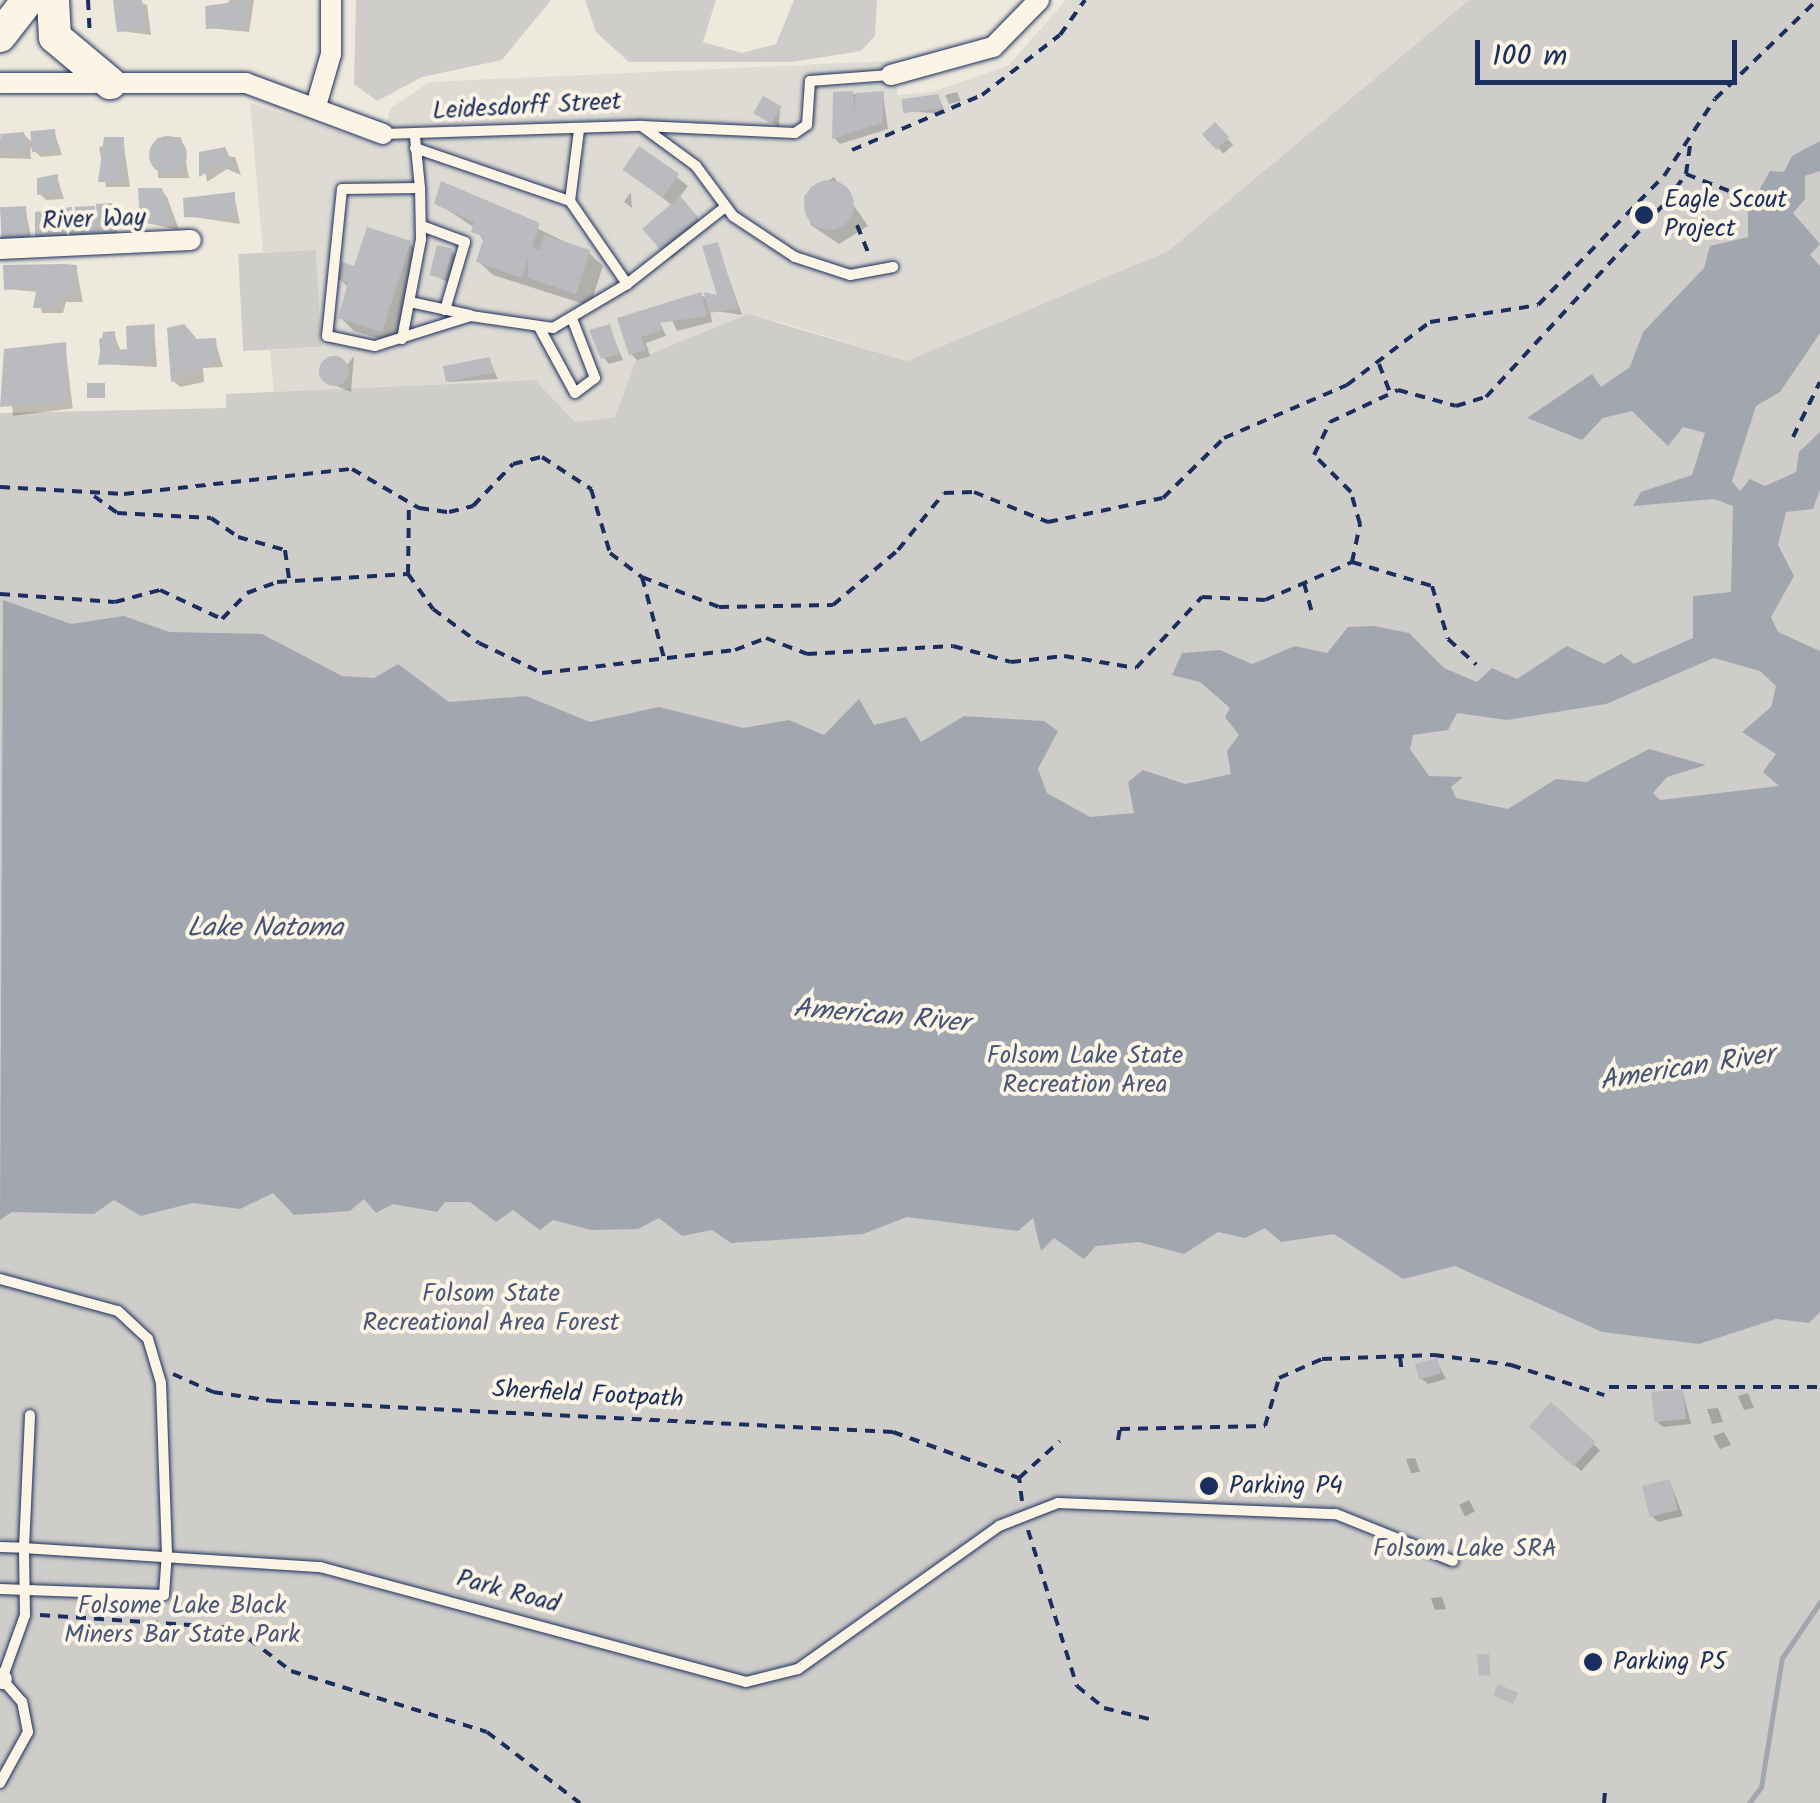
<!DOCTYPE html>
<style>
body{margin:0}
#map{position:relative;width:1820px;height:1803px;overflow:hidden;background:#eee9dd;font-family:Kalam,sans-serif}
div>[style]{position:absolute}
.built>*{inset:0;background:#dedbd4}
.green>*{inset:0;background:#cfcdca;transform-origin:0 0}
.water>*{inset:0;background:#a2a7af}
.shadow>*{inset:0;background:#0003;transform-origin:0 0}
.stream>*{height:5px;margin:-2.5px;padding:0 2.5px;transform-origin:2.5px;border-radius:2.5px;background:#a2a7af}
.building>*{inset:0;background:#babbbe;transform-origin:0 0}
.round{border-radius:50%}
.path>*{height:4px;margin-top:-2px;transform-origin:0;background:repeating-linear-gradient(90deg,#1b2f5e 0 10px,transparent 0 18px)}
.roads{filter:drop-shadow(0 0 2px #1b2f5e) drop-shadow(0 0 2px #1b2f5e)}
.service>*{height:10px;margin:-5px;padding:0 5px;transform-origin:5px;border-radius:5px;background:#fcf5e5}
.minor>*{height:20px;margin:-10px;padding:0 10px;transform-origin:10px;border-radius:10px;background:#fcf5e5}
.primary>*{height:32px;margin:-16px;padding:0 16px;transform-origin:16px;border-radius:16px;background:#fcf5e5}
.dots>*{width:28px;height:28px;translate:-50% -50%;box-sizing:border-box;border:5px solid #fcf5e5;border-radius:50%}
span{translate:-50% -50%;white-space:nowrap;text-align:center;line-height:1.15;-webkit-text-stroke:8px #fcf5e5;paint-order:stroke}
.street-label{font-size:25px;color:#1b2f5e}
.poi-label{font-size:25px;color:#1b2f5e}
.left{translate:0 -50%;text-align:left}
.park-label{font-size:25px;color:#485679}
.water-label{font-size:28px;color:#445376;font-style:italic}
.scale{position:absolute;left:1475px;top:40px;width:262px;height:45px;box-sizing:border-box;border:5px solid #1b2f5e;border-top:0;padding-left:12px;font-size:30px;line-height:35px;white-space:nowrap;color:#1b2f5e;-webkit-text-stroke:8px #fcf5e5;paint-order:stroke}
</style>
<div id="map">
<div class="built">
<div style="clip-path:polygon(1066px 0,1469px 0,1168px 251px,907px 361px,777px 321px,636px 360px,615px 417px,575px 422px,534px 380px,274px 392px,270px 350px,321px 347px,316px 251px,263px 252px,250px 103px,379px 144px,391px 108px,429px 82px,891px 61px,898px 95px,932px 92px,1009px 65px)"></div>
</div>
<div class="green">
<div style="clip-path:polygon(356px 0,551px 0,502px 60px,422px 77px,377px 101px,354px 84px)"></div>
<div style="clip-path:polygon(585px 0,716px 0,703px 42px,742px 53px,776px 44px,794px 0,877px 0,875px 36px,861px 51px,792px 62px,629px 62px,596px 32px)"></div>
<div style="clip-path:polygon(1469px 0,1820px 0,1820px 1803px,0 1803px,0 413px,226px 408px,226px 394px,535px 380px,575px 422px,615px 417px,636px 360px,748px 314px,907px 361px,1168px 251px)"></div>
<div style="left:316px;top:250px;width:97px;height:78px;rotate:87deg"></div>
</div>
<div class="water">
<div style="clip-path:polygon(evenodd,1820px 141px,1820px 171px,1805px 176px,1805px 199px,1793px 213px,1820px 244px,1810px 255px,1820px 266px,1820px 333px,1780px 392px,1756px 406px,1732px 481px,1740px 491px,1750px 479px,1765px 486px,1796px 472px,1799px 452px,1820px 432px,1820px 490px,1813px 509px,1786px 512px,1778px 545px,1794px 576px,1771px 617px,1778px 632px,1820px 651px,1820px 1312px,1809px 1323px,1776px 1319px,1699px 1344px,1602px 1332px,1455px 1266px,1403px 1279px,1334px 1234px,1281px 1242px,1265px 1228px,1245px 1238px,1218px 1232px,1184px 1254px,1139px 1242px,1096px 1246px,1084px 1259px,1054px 1238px,1041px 1251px,1033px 1218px,1018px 1231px,907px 1217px,863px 1234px,731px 1243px,712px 1230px,682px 1236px,659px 1218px,638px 1229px,591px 1230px,553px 1220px,540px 1230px,513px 1210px,496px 1222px,470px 1202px,445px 1202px,437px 1212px,393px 1204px,376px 1213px,364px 1199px,350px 1211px,294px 1215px,273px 1193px,240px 1209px,193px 1203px,141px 1216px,114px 1200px,94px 1214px,12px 1212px,0 1220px,3px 600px,71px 624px,124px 616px,169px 632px,262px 634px,342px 676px,374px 678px,398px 664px,449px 702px,526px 696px,590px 722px,659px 707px,743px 728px,789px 720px,824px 735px,859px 699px,874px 725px,906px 717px,921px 742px,964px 716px,1044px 721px,1058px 731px,1038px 769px,1047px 793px,1090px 817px,1134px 813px,1128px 782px,1143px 770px,1185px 784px,1231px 774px,1227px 751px,1239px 735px,1225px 717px,1230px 708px,1200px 682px,1172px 675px,1182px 653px,1220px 650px,1252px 664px,1295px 646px,1327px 653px,1348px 627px,1374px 626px,1409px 633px,1444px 668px,1477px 682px,1492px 668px,1517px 679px,1567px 646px,1604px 664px,1621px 654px,1634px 664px,1693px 638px,1693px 596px,1731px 592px,1733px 506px,1714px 499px,1633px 506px,1641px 492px,1692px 475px,1705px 433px,1683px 427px,1668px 446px,1632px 411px,1603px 418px,1582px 440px,1527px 418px,1592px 374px,1601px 387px,1630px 367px,1643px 332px,1704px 268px,1710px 246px,1748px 237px,1748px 210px,1770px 171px,1784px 172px,1792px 156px,1820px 141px,1714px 658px,1760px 671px,1776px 686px,1771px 707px,1742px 732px,1776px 754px,1763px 772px,1779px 786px,1660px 800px,1653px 793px,1667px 777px,1706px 765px,1649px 749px,1586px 782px,1556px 779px,1508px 809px,1456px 798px,1451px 787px,1463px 777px,1429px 776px,1410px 749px,1413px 735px,1448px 730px,1457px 713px,1507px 720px,1606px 704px,1714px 658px)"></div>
</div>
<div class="shadow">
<div style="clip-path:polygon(133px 0,147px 5px,151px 35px,120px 31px)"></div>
<div style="clip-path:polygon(230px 0,254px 0,249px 32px,208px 28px)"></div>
<div style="clip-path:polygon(957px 92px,961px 101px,949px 104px,945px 95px)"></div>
<div style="clip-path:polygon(852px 94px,883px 94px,888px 129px,840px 144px,834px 138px)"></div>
<div style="clip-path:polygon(938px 96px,946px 114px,905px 111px)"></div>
<div style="clip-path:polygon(780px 108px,779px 127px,756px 113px)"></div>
<div style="left:1215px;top:125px;width:27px;height:13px;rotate:48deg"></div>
<div style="clip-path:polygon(54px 131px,62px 155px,41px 157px,30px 147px,31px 159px,0 158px,0 139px,24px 134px,34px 145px)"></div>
<div style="clip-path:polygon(181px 137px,189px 178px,158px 178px,157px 138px)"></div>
<div style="clip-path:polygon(123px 140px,130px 187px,106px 187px,99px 147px)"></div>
<div style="clip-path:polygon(640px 149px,688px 186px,679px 198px,706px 228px,672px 258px,662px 248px,673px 206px,625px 169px)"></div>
<div style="clip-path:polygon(202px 154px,235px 157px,241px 175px,227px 169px,207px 182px)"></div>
<div style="clip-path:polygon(57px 177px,64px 199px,46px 200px,40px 194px)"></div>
<div style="clip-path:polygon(834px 177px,868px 226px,839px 244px,811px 225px,804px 196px)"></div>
<div style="clip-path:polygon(443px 184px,589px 253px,603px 266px,590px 306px,493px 275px,479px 262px,485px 243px,475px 228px,437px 203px)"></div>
<div style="clip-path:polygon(161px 190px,167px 197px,179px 230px,142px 222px)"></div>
<div style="clip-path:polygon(630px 193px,631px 194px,632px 208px,624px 202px)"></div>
<div style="clip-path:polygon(234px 194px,240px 224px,187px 216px)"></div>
<div style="clip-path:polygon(112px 206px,119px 238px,38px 236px,71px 209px,80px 219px)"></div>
<div style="clip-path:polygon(25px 208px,33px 245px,7px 242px,0 210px)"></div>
<div style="clip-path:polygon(409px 243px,423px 257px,396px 344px,354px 331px,340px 317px,349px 288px,340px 279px)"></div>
<div style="clip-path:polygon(717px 245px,742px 315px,710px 310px,712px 322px,677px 331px,665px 304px,700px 295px,722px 304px)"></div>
<div style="clip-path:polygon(452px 251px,458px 258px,451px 284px,432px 274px)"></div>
<div style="clip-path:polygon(76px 267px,83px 302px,66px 302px,63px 313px,42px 313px,38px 292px,6px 289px)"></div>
<div style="clip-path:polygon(654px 309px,666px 336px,646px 343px,650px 356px,637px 360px,631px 354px)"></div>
<div style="clip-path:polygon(154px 326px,157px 367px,101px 364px,99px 339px,114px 334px,121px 352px,130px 352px)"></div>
<div style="clip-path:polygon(609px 327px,623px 360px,609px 364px,603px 357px)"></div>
<div style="clip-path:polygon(215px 341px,223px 367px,203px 368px,204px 382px,180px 387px,173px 381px)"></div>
<div style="left:65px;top:345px;width:64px;height:60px;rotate:83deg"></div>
<div style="clip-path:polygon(354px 356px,351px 392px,322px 380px,326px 358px,347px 365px)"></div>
<div style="clip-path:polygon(489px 359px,498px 379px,448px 382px)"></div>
<div style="clip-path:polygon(1436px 1360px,1446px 1379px,1428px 1384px,1421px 1378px)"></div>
<div style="clip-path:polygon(1683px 1392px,1691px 1424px,1663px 1427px,1656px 1421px)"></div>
<div style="clip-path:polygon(1748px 1393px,1754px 1408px,1744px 1410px,1738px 1396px)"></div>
<div style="left:1551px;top:1406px;width:66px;height:28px;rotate:42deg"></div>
<div style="clip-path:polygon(1707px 1409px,1718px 1408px,1723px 1422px,1712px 1424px)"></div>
<div style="clip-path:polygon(1724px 1432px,1731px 1445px,1720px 1449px,1713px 1436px)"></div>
<div style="clip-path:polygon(1415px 1458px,1420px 1472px,1411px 1473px,1406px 1459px)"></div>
<div style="clip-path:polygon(1670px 1482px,1683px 1516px,1658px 1522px,1652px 1516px)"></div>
<div style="left:1469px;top:1500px;width:13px;height:11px;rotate:63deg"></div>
<div style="clip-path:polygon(1431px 1598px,1442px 1597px,1446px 1609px,1435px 1610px)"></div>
</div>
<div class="stream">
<div style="left:1749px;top:1803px;width:20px;rotate:-53deg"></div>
<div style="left:1761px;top:1787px;width:131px;rotate:-80.8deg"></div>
<div style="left:1782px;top:1658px;width:68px;rotate:-55.8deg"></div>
</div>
<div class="building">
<div style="clip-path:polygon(113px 0,142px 0,146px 29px,117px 32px)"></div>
<div style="clip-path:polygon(250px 0,244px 27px,206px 29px,205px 6px)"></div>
<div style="clip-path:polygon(853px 91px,854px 112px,856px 93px,884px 91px,882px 123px,832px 139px,833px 92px)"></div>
<div style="left:939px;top:94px;width:14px;height:38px;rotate:82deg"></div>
<div style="left:763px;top:96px;width:21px;height:20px;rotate:29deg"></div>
<div style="left:1215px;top:122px;width:21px;height:18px;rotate:47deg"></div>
<div style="left:55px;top:129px;width:21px;height:25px;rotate:85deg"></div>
<div style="left:24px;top:132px;width:21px;height:24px;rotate:85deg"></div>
<div class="round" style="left:149px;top:136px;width:38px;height:38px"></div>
<div style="clip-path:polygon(104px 137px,124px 137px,125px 182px,98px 182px)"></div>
<div style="left:639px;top:146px;width:49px;height:29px;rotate:35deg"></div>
<div style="clip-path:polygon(225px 147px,236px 171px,220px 164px,199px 177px,199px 152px)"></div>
<div style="clip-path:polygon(58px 174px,58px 194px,37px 195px,37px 178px)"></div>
<div class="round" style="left:804px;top:180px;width:50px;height:50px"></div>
<div style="clip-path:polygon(441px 181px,540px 223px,532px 247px,540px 250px,544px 235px,590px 250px,576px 294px,528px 278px,528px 257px,522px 278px,476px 262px,484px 237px,471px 232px,474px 222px,434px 204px)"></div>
<div style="clip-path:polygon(138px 188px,162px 188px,174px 225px,140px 223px)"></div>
<div style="clip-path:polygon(235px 192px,235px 219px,184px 217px,183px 198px)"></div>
<div style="left:680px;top:196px;width:28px;height:50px;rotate:49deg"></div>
<div style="left:112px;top:203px;width:29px;height:16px;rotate:86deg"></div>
<div style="left:26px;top:206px;width:33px;height:26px;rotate:87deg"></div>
<div style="left:95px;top:206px;width:27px;height:20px;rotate:88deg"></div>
<div style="clip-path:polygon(72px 207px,73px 236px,35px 237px,35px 212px)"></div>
<div style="clip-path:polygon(367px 227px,411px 241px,382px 332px,338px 318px,348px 283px,337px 279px,342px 262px,354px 266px)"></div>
<div style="clip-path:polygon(718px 242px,738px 309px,709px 313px,704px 292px,717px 295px,702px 246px)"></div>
<div style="left:437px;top:245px;width:16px;height:31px;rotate:14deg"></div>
<div style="clip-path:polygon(64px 264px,77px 265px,78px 296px,60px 297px,57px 308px,33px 308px,37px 286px,4px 290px,3px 265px)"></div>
<div style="clip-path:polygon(701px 292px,707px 316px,660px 323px,662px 330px,641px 337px,646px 350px,629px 355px,617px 318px)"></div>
<div style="clip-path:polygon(155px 324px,151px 362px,98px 365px,103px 332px,115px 331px,116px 350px,127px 349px,126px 326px)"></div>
<div style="clip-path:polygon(184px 324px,197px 339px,216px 338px,218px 361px,171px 382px,167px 328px)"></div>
<div style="clip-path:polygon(610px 324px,619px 354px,601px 359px,589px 330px)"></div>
<div style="clip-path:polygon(66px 342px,68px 402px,0 407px,4px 349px)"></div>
<div class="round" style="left:319px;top:356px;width:30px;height:30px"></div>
<div style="left:490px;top:357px;width:16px;height:48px;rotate:79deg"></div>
<div style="left:105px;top:383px;width:15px;height:18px;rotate:90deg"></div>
<div style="left:1437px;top:1358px;width:16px;height:23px;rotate:75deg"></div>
<div style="left:1683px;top:1389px;width:30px;height:32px;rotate:84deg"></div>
<div style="left:1551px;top:1402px;width:60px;height:33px;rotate:42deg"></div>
<div style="left:1670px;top:1479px;width:32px;height:29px;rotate:76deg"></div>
<div style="left:1489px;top:1654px;width:21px;height:12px;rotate:85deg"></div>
<div style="left:1498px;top:1684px;width:22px;height:12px;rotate:24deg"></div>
</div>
<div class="path">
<div style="left:88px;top:0;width:34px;rotate:87deg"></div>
<div style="left:852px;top:150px;width:141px;rotate:-22.9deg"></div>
<div style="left:982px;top:95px;width:98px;rotate:-37.6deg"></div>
<div style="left:1060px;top:35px;width:43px;rotate:-54.5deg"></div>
<div style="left:1686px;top:174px;width:46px;rotate:21.6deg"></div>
<div style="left:857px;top:225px;width:35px;rotate:68deg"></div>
<div style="left:1379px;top:364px;width:30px;rotate:69deg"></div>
<div style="left:1793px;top:437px;width:61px;rotate:-63.9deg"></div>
<div style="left:0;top:487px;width:124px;rotate:3.2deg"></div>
<div style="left:124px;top:494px;width:229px;rotate:-6.3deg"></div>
<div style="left:352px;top:469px;width:78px;rotate:30.2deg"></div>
<div style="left:419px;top:508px;width:30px;rotate:8deg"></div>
<div style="left:449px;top:512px;width:25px;rotate:-14deg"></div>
<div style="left:473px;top:506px;width:58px;rotate:-46.4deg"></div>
<div style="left:513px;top:464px;width:30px;rotate:-14deg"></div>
<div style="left:542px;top:457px;width:59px;rotate:33.1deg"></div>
<div style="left:591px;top:489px;width:67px;rotate:73.5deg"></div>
<div style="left:610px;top:553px;width:40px;rotate:37deg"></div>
<div style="left:642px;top:577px;width:83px;rotate:21.3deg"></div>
<div style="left:719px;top:607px;width:114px;rotate:-1deg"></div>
<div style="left:833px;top:605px;width:85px;rotate:-40.2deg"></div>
<div style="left:898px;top:550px;width:73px;rotate:-51.1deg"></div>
<div style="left:944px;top:493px;width:30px;rotate:-2deg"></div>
<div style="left:974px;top:492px;width:80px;rotate:22.1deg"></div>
<div style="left:1048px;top:522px;width:117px;rotate:-11.8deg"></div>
<div style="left:1163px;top:498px;width:86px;rotate:-44.5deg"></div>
<div style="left:1224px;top:438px;width:134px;rotate:-23.3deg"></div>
<div style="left:1347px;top:385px;width:104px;rotate:-37.2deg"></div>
<div style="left:1430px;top:322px;width:109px;rotate:-8.9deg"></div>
<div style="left:1538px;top:305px;width:180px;rotate:-45.7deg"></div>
<div style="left:1664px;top:176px;width:92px;rotate:-56.5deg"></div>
<div style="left:1715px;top:99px;width:142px;rotate:-44.1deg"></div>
<div style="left:94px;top:496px;width:29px;rotate:36deg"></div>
<div style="left:117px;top:513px;width:94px;rotate:3deg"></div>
<div style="left:211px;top:518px;width:33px;rotate:35deg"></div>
<div style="left:238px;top:537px;width:49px;rotate:15.5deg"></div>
<div style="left:285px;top:550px;width:29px;rotate:82deg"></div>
<div style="left:1352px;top:562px;width:84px;rotate:16.7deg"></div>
<div style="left:1432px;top:586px;width:55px;rotate:73.2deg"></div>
<div style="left:1448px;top:639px;width:38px;rotate:42deg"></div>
<div style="left:408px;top:574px;width:70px;rotate:-89.2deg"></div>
<div style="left:642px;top:577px;width:84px;rotate:74.8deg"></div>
<div style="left:1304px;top:583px;width:34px;rotate:75deg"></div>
<div style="left:0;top:594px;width:115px;rotate:4deg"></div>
<div style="left:115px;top:602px;width:47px;rotate:-14.9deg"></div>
<div style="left:160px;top:590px;width:68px;rotate:25.1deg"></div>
<div style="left:222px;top:619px;width:36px;rotate:-46deg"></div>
<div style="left:247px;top:593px;width:32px;rotate:-20deg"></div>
<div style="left:277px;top:582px;width:131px;rotate:-3.5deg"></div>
<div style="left:408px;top:574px;width:43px;rotate:54.5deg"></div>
<div style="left:433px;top:609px;width:57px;rotate:36.5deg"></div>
<div style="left:479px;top:643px;width:70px;rotate:25.5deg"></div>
<div style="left:542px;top:673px;width:194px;rotate:-6.8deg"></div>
<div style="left:735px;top:650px;width:33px;rotate:-21deg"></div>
<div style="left:766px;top:638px;width:44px;rotate:21.3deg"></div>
<div style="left:807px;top:654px;width:146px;rotate:-3.1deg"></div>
<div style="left:953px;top:646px;width:60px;rotate:15.4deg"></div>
<div style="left:1011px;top:662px;width:53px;rotate:-6.5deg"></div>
<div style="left:1064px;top:656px;width:73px;rotate:9.5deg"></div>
<div style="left:1136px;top:668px;width:97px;rotate:-47.1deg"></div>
<div style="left:1202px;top:597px;width:63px;rotate:2.7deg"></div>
<div style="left:1265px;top:600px;width:95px;rotate:-23.6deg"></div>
<div style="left:1352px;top:562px;width:39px;rotate:-78deg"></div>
<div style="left:1360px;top:524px;width:33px;rotate:-106deg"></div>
<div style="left:1351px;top:492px;width:52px;rotate:-135deg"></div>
<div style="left:1314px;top:455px;width:37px;rotate:-64deg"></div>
<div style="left:1330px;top:422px;width:75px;rotate:-25.2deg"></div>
<div style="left:1398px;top:390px;width:60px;rotate:15.4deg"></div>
<div style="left:1456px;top:406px;width:31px;rotate:-17deg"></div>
<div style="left:1486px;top:397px;width:264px;rotate:-47.3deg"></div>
<div style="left:1665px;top:203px;width:36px;rotate:-54deg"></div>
<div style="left:1686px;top:174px;width:34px;rotate:-82deg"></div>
<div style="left:1400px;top:1357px;width:16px;rotate:83deg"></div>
<div style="left:173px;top:1374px;width:44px;rotate:24.2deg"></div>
<div style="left:213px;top:1392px;width:60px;rotate:8.7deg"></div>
<div style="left:272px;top:1401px;width:622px;rotate:2.86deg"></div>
<div style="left:893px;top:1432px;width:134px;rotate:20.1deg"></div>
<div style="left:1609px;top:1387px;width:211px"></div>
<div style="left:1118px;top:1440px;width:11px;rotate:-80deg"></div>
<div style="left:1120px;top:1429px;width:145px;rotate:-1.2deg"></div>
<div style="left:1265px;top:1426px;width:50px;rotate:-73.7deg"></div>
<div style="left:1279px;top:1378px;width:47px;rotate:-23.8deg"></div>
<div style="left:1322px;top:1359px;width:112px;rotate:-2deg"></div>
<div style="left:1434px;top:1355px;width:78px;rotate:7.4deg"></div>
<div style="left:1511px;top:1365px;width:98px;rotate:17.9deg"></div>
<div style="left:1022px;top:1501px;width:23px;rotate:-97deg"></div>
<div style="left:1019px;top:1478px;width:55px;rotate:-42.1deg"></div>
<div style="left:1028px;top:1530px;width:164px;rotate:72.6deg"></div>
<div style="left:1077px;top:1686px;width:35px;rotate:39deg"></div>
<div style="left:1104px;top:1708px;width:50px;rotate:13.8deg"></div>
<div style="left:40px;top:1615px;width:195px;rotate:3.8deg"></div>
<div style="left:235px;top:1628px;width:71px;rotate:37.5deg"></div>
<div style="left:291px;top:1671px;width:205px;rotate:17.3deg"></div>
<div style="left:487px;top:1732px;width:117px;rotate:37.4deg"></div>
<div style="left:1604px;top:1803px;width:12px;rotate:-85deg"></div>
</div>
<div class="roads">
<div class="service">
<div style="left:643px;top:127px;width:66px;rotate:36.3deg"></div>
<div style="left:696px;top:166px;width:62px;rotate:53.5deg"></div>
<div style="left:733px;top:216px;width:74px;rotate:33.5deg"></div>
<div style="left:795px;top:257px;width:58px;rotate:18.1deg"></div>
<div style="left:850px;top:275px;width:44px;rotate:-10.5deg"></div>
<div style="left:579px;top:130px;width:72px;rotate:97.2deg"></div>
<div style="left:570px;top:201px;width:101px;rotate:55.5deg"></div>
<div style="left:627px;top:284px;width:123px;rotate:-38.1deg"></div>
<div style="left:383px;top:134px;width:259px;rotate:-1.8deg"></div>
<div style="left:642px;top:126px;width:153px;rotate:2.6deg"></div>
<div style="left:795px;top:133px;width:14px;rotate:-34deg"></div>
<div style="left:807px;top:125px;width:44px;rotate:-86.1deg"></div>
<div style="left:810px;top:81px;width:80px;rotate:-4.3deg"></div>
<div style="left:415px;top:137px;width:51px;rotate:84.4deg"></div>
<div style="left:420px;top:188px;width:78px;rotate:179.3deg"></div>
<div style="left:342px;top:189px;width:148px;rotate:95.8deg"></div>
<div style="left:327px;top:336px;width:49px;rotate:11.8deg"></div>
<div style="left:375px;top:346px;width:101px;rotate:-17.4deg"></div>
<div style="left:471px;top:316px;width:83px;rotate:8.3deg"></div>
<div style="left:553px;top:328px;width:86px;rotate:-30.7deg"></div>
<div style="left:415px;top:148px;width:164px;rotate:18.9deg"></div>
<div style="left:422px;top:226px;width:46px;rotate:20.4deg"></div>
<div style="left:465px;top:242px;width:71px;rotate:106.4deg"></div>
<div style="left:410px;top:302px;width:61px;rotate:12.2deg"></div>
<div style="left:539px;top:327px;width:75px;rotate:61.4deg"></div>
<div style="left:575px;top:393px;width:25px;rotate:-37deg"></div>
<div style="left:595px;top:378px;width:61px;rotate:-111.1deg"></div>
<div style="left:402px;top:339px;width:102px;rotate:-79.2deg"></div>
<div style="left:421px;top:239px;width:51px;rotate:-91.1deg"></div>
<div style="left:0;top:1279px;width:122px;rotate:15.2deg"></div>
<div style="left:118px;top:1311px;width:41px;rotate:43deg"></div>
<div style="left:148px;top:1339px;width:46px;rotate:73.5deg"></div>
<div style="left:161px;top:1383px;width:169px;rotate:88deg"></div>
<div style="left:167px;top:1552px;width:43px;rotate:94deg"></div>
<div style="left:164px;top:1595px;width:164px;rotate:-177.9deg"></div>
<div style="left:0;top:1547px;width:24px;rotate:2deg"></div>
<div style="left:24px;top:1548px;width:133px;rotate:-87.4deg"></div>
<div style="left:0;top:1783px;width:58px;rotate:-61.2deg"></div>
<div style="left:28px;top:1732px;width:31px;rotate:-101deg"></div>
<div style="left:22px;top:1702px;width:30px;rotate:-131deg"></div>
<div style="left:2px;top:1679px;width:68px;rotate:-70.2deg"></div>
<div style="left:25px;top:1615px;width:67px;rotate:-90.9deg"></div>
<div style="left:24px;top:1548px;width:297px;rotate:3.7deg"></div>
<div style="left:320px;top:1567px;width:441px;rotate:15.1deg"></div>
<div style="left:746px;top:1682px;width:54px;rotate:-14deg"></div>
<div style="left:798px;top:1669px;width:247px;rotate:-35.4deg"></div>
<div style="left:999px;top:1526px;width:63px;rotate:-21.3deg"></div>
<div style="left:1058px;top:1503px;width:278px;rotate:2.3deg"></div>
<div style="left:1336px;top:1514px;width:126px;rotate:21.9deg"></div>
</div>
<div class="minor">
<div style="left:891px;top:75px;width:106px;rotate:-15.4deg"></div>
<div style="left:993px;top:47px;width:66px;rotate:-45.6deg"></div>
<div style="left:0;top:83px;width:246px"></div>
<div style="left:246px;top:83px;width:146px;rotate:20.4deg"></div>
<div style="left:316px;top:106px;width:54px;rotate:-73.9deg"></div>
<div style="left:331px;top:54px;width:54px;rotate:-90deg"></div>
<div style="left:0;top:249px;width:191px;rotate:-2.7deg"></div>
<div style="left:0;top:1678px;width:2px;rotate:27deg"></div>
</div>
<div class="primary">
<div style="left:53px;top:0;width:37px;rotate:87deg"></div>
<div style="left:55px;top:37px;width:72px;rotate:39.9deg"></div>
<div style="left:0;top:36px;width:46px;rotate:-52.1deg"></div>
</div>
</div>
<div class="dots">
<div style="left:1644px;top:215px;background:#1b2f5e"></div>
<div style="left:1209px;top:1486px;background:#1b2f5e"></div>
<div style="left:1593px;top:1662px;background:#1b2f5e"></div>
</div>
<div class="street-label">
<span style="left:527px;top:107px;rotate:-3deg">Leidesdorff Street</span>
<span style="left:94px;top:220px;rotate:-2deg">River Way</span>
<span style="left:588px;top:1395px;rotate:3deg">Sherfield Footpath</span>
<span style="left:508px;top:1592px;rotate:15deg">Park Road</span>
</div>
<div class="poi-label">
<span class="left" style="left:1664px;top:215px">Eagle Scout<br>Project</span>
<span class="left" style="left:1229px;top:1486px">Parking P4</span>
<span class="left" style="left:1613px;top:1662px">Parking P5</span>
</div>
<div class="park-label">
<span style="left:1085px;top:1071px">Folsom Lake State<br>Recreation Area</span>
<span style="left:491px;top:1309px">Folsom State<br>Recreational Area Forest</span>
<span style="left:1465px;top:1549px">Folsom Lake SRA</span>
<span style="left:182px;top:1621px">Folsome Lake Black<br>Miners Bar State Park</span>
</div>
<div class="water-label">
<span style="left:265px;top:929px">Lake Natoma</span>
<span style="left:881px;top:1017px;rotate:5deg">American River</span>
<span style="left:1687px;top:1069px;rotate:-9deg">American River</span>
</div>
<div class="scale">100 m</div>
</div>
